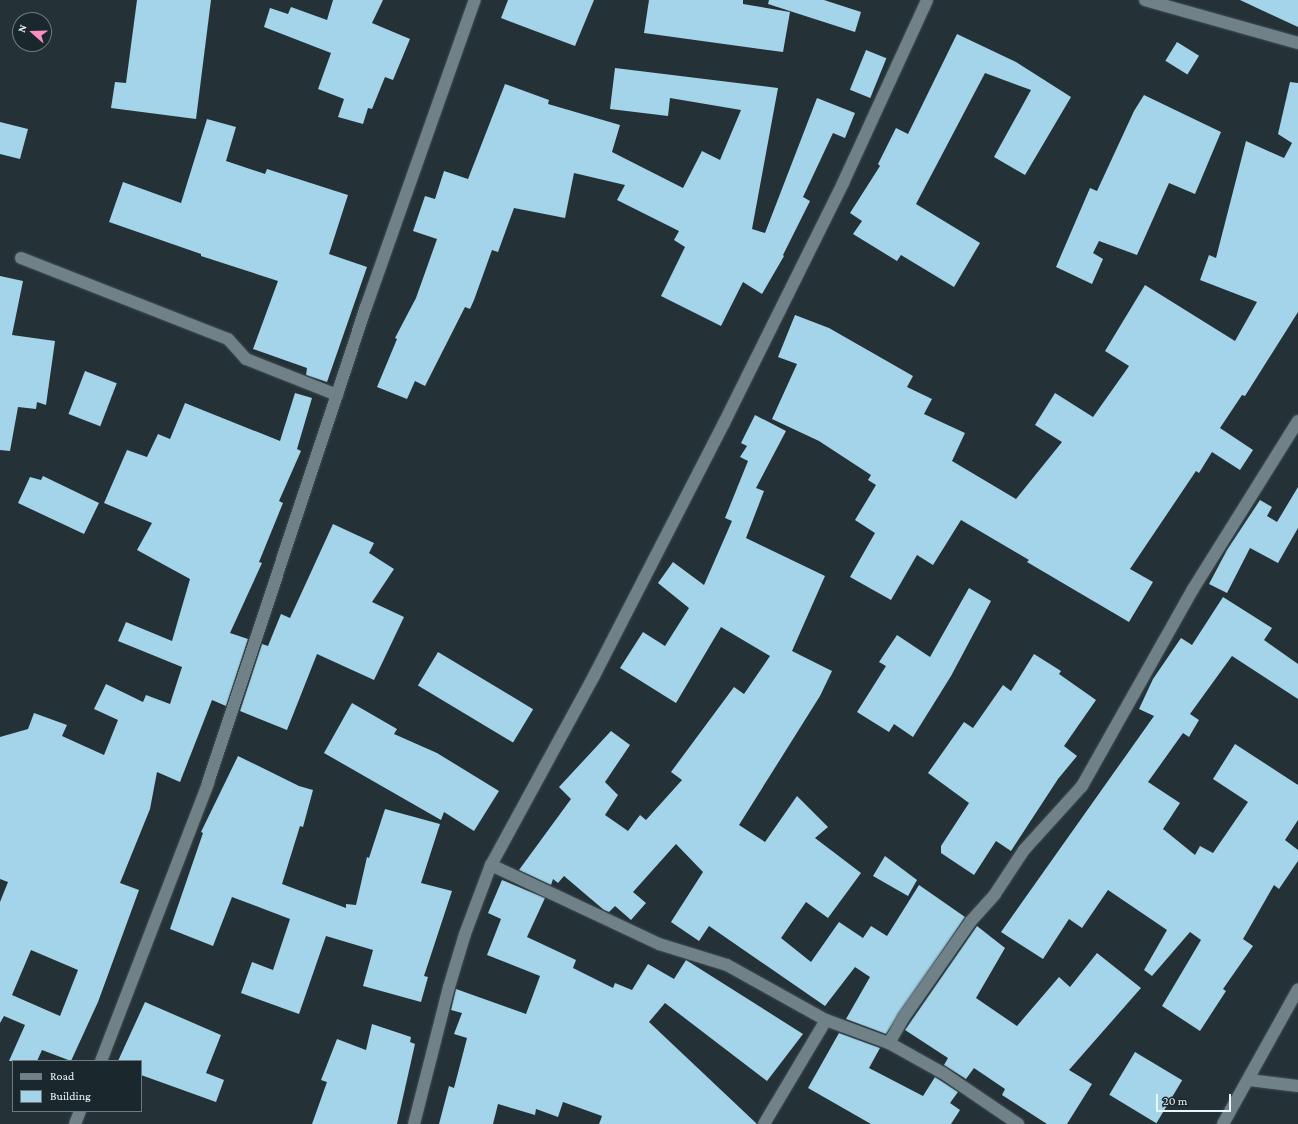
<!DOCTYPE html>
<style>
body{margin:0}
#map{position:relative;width:1298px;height:1124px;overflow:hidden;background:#243238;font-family:"Crimson Pro",serif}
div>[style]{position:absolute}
.building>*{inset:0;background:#a3d4e9;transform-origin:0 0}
.roads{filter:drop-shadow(0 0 1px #424e54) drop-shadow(0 0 1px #424e54)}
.minor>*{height:12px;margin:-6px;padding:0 6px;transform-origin:6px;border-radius:6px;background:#708188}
span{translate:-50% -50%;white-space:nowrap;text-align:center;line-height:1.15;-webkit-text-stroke:4px #1a282e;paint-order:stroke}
.legend{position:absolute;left:12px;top:1060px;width:130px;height:52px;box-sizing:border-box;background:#1a282e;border:1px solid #6e7a7f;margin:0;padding:5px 7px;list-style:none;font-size:12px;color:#ebf4f8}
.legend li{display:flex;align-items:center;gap:8px;height:20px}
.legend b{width:20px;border:1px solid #6e7a7f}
.north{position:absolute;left:12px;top:12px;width:40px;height:40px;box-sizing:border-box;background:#1a282e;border:1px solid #6e7a7f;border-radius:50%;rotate:290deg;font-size:11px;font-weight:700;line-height:16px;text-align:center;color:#ebf4f8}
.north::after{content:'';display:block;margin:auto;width:14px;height:18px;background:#fb8fc5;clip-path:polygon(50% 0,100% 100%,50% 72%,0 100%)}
.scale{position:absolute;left:1156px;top:1094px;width:75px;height:18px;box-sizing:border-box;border:2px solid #ebf4f8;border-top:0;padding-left:5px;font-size:12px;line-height:14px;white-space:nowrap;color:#ebf4f8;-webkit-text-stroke:3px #1a282e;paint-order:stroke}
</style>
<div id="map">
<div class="building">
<div style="clip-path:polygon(137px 0,211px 0,196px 119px,111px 108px,115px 82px,126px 83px)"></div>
<div style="clip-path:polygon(333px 0,383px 0,372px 23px,410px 39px,393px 80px,385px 77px,372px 109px,368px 108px,363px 124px,338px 117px,344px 99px,318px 89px,331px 53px,264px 27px,270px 8px,288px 14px,291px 7px,327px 20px)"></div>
<div style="clip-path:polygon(508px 0,594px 0,575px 46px,501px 18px)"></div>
<div style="clip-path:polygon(649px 0,743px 0,743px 4px,790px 12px,783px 52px,644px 33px)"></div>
<div style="clip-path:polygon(769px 0,824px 0,861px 12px,855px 32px,768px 4px)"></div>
<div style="clip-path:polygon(1240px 0,1298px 0,1298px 27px)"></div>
<div style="clip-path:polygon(957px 34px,1016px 62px,1071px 97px,1025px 175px,994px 157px,1031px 90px,985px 73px,916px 204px,980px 243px,954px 287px,901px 255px,897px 261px,853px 234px,862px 221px,850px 213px,880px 166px,878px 164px,896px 128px,908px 134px)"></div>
<div style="left:1177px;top:42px;width:26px;height:22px;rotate:32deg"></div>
<div style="left:866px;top:50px;width:22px;height:43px;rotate:22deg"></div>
<div style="clip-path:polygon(615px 68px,778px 88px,752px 229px,765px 233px,817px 98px,855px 113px,845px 138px,833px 133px,803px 197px,810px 201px,783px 255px,784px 256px,762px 294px,743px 282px,721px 326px,661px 296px,685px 247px,674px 240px,679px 231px,617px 200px,625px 185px,574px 173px,565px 218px,514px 208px,498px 252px,492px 250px,474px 300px,470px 309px,465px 307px,425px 386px,415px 381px,407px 399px,377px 387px,397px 339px,395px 338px,416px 298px,437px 239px,413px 231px,425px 196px,435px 199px,444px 171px,468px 179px,505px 84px,549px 100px,548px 104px,620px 125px,612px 152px,683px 188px,702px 151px,720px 160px,741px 110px,670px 98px,668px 116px,610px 109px)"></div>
<div style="clip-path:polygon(1290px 82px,1298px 83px,1298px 312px,1245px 396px,1242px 395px,1220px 428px,1253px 450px,1240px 470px,1212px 452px,1199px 473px,1196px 471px,1130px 569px,1153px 582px,1129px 622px,1027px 562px,1029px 560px,961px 520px,933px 565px,917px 555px,891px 600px,850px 577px,875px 533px,855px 520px,876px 485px,868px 480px,871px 475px,819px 441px,772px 419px,797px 364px,778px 357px,795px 315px,829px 328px,913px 376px,907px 387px,932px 399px,924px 414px,965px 433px,952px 461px,1016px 499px,1062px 442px,1035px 425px,1055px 393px,1093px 417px,1127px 369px,1129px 366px,1105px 351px,1145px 285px,1235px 341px,1257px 302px,1200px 280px,1209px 255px,1216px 258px,1246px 141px,1284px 158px,1292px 143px,1278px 134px)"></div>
<div style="clip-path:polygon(1144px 95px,1221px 132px,1195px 194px,1169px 183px,1137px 255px,1099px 241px,1093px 253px,1103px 259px,1092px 284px,1056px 267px,1090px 188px,1097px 191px,1134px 111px)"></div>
<div style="clip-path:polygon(207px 119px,236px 127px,226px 161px,265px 174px,267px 169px,348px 195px,329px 254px,367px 267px,327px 382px,306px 375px,307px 368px,253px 349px,278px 281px,201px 256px,201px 254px,109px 222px,123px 182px,181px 203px)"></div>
<div style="clip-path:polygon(0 122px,28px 129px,20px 159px,0 154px)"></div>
<div style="clip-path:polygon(0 276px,23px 281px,12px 335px,55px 341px,46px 405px,37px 402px,36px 409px,18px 407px,10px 451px,0 450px)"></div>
<div style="left:85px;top:371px;width:34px;height:46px;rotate:21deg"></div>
<div style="clip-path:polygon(evenodd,295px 393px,312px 398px,297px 449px,301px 451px,279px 501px,283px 503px,259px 562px,262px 563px,230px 633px,248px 639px,226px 706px,212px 700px,180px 782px,157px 772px,150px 809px,120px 883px,139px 890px,98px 1002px,71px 1061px,42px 1050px,37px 1061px,9px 1061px,25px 1025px,4px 1016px,0 1023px,0 902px,8px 882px,0 879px,0 737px,28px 729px,34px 713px,67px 725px,62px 736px,104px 755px,118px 720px,94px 709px,106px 684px,143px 702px,146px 695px,170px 704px,182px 667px,118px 641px,126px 622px,172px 641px,190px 579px,137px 550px,152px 523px,104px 503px,127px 450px,147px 457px,158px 434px,170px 439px,185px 403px,280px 441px,295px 393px,31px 950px,78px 970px,60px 1016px,12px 995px,31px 950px)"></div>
<div style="clip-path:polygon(755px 415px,786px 431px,756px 488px,764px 491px,746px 538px,825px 576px,792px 651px,832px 671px,820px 696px,739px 825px,765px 842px,797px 796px,828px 827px,815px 838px,861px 873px,828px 918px,806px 902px,781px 938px,811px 962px,839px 922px,863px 938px,871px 926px,887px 936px,919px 885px,965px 917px,886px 1034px,846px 1019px,870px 977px,855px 967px,825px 1006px,709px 926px,699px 941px,671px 922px,703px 872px,676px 844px,633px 892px,646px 903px,631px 920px,615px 906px,609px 912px,604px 910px,564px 876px,558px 883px,553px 879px,551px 885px,519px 870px,571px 799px,559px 787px,611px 731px,630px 745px,605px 782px,618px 795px,605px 815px,628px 831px,640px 815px,646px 820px,682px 780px,671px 772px,734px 687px,744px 694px,770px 656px,721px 627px,676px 703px,620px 668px,643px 632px,665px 646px,689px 608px,658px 583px,673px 562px,704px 585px,732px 521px,725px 518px,748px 461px,740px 457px,747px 446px,741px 443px)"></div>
<div style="clip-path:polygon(43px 476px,99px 503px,84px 534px,18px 503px,30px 477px,41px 480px)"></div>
<div style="clip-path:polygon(1298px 487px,1298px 528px,1278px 563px,1250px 548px,1227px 593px,1209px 584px,1227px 550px,1260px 500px,1272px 507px,1267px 516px,1277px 522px)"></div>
<div style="clip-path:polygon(333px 524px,374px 543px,369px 553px,394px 569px,372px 602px,404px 617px,374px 680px,317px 654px,287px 730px,240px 711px,262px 644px,268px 646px,281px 614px,290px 618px)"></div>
<div style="clip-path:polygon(969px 588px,991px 601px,951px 676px,913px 737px,894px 724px,889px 732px,857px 712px,886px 666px,879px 662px,897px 635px,930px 657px)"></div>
<div style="clip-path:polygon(1223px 597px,1272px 628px,1264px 640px,1298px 664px,1298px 699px,1232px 656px,1190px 714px,1199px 720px,1189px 737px,1183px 733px,1148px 782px,1180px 803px,1163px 829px,1195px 855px,1200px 846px,1213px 853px,1248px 802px,1213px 779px,1235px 744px,1298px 785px,1298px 820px,1285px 840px,1298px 850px,1298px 861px,1279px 889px,1274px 885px,1243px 939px,1253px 946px,1223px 989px,1226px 991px,1200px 1031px,1162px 1006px,1201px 940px,1190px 932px,1152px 976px,1144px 970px,1167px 930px,1108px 890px,1082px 928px,1069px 919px,1043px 959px,1001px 932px,1154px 716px,1139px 709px,1153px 679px,1181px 638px,1192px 645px)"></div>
<div style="left:438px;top:652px;width:111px;height:39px;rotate:31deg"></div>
<div style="clip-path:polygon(1034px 654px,1061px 671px,1059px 674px,1096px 700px,1064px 746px,1077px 756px,1058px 779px,1011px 851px,996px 841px,974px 875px,941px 853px,941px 846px,969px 803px,928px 773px,964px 722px,973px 728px,1003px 685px,1011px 691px)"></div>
<div style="clip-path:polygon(352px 703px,397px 729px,394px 734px,437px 753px,499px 791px,474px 831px,444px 812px,441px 820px,324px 753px)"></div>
<div style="clip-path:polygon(238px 756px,299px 786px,313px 790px,303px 827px,300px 826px,282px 884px,346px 908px,346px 904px,356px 905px,367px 857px,369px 858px,385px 809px,440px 824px,421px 883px,452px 891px,424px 976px,428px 977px,421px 1002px,363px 986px,373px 950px,326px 936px,299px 1014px,241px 993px,252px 962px,273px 970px,290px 919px,232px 897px,213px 946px,170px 929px,203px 833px,201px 832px)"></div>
<div style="clip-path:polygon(885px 856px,917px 880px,908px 896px,873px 876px)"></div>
<div style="clip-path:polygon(502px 880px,545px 898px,527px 937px,576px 960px,573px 968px,613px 988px,615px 983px,632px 990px,648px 964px,674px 979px,686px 960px,803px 1034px,767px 1081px,665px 1003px,649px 1022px,757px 1124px,599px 1124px,602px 1116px,563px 1102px,558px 1117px,536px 1109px,535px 1115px,498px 1104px,493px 1124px,439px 1124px,449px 1086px,454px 1088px,467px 1038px,454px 1034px,462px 1013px,451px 1010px,456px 989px,526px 1014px,540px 976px,487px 955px,501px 919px,488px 913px)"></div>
<div style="clip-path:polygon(977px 926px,1005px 948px,976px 998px,1017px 1026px,1059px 977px,1070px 987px,1097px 953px,1141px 988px,1069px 1070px,1092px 1084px,1067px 1124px,1047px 1124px,1002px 1095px,1005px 1089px,974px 1068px,966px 1079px,944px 1065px,948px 1058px,905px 1030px)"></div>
<div style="clip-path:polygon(145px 1002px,221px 1035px,206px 1073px,224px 1080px,216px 1102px,141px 1075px,141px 1061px,118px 1061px)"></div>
<div style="clip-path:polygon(372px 1024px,411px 1037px,410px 1042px,415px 1044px,397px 1124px,312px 1124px,327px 1082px,321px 1080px,337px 1039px,366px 1050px)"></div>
<div style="clip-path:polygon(839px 1033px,880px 1048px,869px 1068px,923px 1096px,935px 1077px,958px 1092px,950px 1103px,960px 1110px,951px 1124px,871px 1124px,808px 1088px)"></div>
<div style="left:1135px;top:1052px;width:55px;height:50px;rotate:31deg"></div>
</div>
<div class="roads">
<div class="minor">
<div style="left:1145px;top:0;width:159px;rotate:15.7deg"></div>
<div style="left:21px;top:258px;width:222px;rotate:21.4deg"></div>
<div style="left:228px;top:339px;width:27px;rotate:48deg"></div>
<div style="left:246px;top:359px;width:98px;rotate:21.6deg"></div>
<div style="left:491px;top:865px;width:186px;rotate:25.2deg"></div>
<div style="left:659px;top:944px;width:71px;rotate:17.2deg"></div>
<div style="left:727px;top:965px;width:113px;rotate:29.1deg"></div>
<div style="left:826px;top:1020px;width:67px;rotate:20.1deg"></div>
<div style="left:889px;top:1043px;width:62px;rotate:29.1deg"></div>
<div style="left:943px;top:1073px;width:91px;rotate:34.2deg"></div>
<div style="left:889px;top:1043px;width:30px;rotate:-60deg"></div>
<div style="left:904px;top:1017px;width:117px;rotate:-55.1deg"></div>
<div style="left:971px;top:921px;width:36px;rotate:-48deg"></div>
<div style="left:995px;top:894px;width:53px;rotate:-56.6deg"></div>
<div style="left:1024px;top:850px;width:86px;rotate:-47.8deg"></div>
<div style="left:1082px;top:786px;width:226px;rotate:-60.6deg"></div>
<div style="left:1193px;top:589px;width:198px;rotate:-58deg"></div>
<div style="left:101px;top:1061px;width:298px;rotate:-68.9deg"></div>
<div style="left:208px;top:783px;width:502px;rotate:-71.64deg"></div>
<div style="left:366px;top:307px;width:326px;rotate:-70.5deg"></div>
<div style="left:1249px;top:1080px;width:49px;rotate:7deg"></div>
<div style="left:75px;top:1124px;width:14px;rotate:-69deg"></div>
<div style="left:414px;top:1124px;width:141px;rotate:-75.7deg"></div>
<div style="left:449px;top:987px;width:55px;rotate:-73.2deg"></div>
<div style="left:465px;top:934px;width:74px;rotate:-69.4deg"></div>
<div style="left:491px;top:865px;width:215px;rotate:-61.4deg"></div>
<div style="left:594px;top:676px;width:284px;rotate:-62.8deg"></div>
<div style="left:724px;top:423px;width:268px;rotate:-63.6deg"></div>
<div style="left:843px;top:183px;width:201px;rotate:-65.3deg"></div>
<div style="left:764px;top:1124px;width:121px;rotate:-59.2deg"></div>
<div style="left:1223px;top:1124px;width:154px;rotate:-60.9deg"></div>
</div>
</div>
<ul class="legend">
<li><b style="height:5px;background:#708188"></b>Road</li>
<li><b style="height:11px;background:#a3d4e9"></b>Building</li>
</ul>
<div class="north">N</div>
<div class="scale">20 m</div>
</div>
